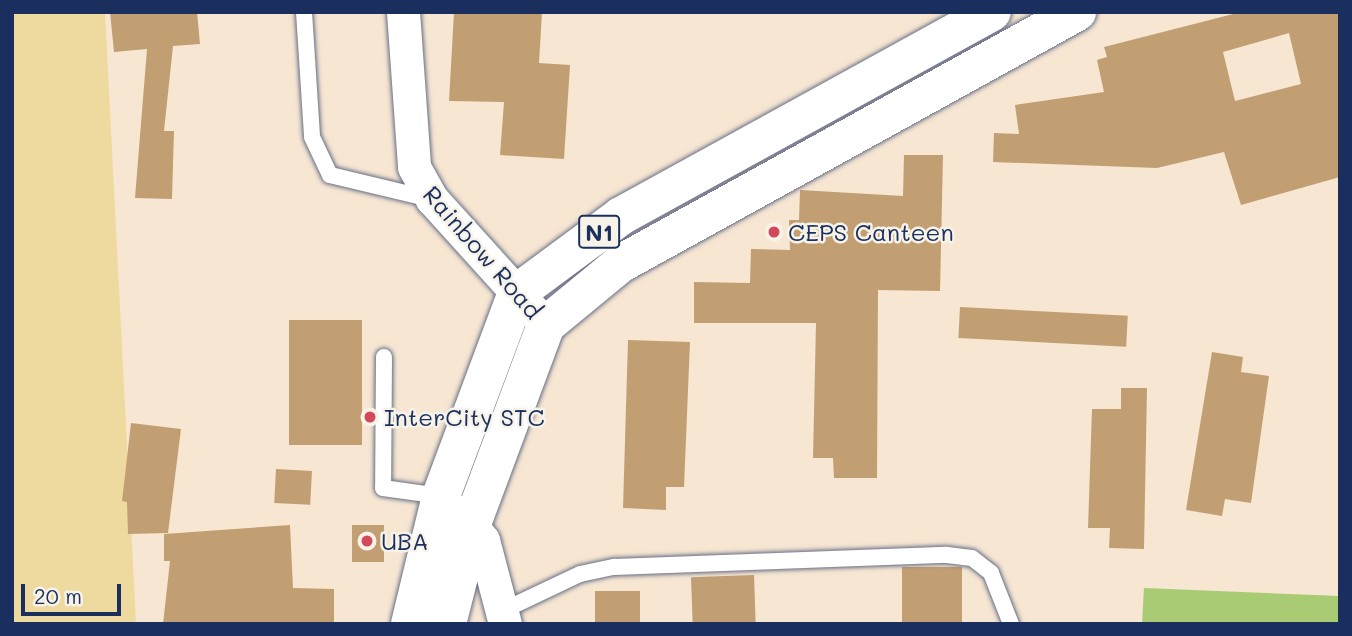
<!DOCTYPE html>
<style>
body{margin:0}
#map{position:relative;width:1352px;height:636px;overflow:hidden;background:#f6e6d2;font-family:Mali,sans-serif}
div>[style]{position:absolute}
.green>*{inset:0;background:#a8cb74}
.sand>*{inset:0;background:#eeda9e}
.building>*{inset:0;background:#c29f73;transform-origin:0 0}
.roads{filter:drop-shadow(0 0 2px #686f87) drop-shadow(0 0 2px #686f87)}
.lane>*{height:16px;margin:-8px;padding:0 8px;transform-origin:8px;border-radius:8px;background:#fff}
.street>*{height:33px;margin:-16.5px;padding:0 16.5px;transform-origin:16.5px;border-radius:16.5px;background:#fff}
.highway>*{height:38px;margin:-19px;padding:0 19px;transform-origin:19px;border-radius:19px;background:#fff}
.dots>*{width:19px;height:19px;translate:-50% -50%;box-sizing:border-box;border:4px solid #f7f3e8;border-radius:50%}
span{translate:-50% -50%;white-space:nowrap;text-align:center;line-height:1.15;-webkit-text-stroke:5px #f7f3e8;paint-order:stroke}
.shield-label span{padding:2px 5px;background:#f7f3e8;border:2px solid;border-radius:5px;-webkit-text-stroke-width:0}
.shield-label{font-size:23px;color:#1b2f5e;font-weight:700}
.poi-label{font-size:24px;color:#1b2f5e}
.left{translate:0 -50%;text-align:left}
.street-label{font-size:24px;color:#1b2f5e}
.frame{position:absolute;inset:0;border:14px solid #1b2f5e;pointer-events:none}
.scale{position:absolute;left:21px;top:584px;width:100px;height:32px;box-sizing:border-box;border:4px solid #1b2f5e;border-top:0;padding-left:9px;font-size:21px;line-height:24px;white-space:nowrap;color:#1b2f5e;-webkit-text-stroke:5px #f7f3e8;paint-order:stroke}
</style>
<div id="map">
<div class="green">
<div style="clip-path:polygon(1144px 588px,1340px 596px,1340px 624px,1142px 624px)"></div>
</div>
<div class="sand">
<div style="clip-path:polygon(12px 12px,105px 12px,136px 624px,12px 624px)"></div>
</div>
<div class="building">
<div style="clip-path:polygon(110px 12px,197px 12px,200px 44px,173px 46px,164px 131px,174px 131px,172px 199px,135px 198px,147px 49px,114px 52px)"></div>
<div style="clip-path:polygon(454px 12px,542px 12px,539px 63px,570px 65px,564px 159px,500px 155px,504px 102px,449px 101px)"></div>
<div style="clip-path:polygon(evenodd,1241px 12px,1340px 12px,1340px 177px,1241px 205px,1224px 152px,1157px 168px,993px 162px,994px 133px,1019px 134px,1015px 105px,1104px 92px,1097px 60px,1107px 57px,1104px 47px,1241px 12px,1289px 33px,1301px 84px,1235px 101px,1223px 52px,1289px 33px)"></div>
<div style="clip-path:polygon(904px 155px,943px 155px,940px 291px,878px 290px,877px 478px,834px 478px,833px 458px,813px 458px,816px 323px,694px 323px,694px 282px,750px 283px,751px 249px,790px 250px,789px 220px,799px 220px,800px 190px,903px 196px)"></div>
<div style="left:960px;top:307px;width:168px;height:31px;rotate:3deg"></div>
<div style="left:289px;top:320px;width:73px;height:125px"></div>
<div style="clip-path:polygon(628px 340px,690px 342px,684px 487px,666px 487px,666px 510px,623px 508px)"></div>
<div style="clip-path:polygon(1212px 352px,1243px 357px,1241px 372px,1269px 376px,1251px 503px,1225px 499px,1222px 516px,1186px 510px)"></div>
<div style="clip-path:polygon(1121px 388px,1147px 388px,1144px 549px,1109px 548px,1110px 528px,1088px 528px,1092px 409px,1121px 409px)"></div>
<div style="clip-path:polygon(131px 423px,181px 429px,168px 533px,128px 534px,127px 502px,122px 501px)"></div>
<div style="left:276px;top:469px;width:36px;height:34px;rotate:3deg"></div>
<div style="clip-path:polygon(290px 525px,293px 588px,334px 589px,334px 622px,163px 624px,170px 561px,164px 561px,164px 534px)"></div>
<div style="left:352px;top:525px;width:32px;height:37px"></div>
<div style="left:902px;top:567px;width:60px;height:57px"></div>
<div style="left:754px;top:575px;width:49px;height:63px;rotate:88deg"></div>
<div style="left:595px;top:591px;width:45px;height:33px"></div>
</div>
<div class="roads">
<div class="lane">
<div style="left:304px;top:12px;width:125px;rotate:86.3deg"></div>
<div style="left:312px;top:137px;width:42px;rotate:64.7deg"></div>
<div style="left:330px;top:175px;width:104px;rotate:13.4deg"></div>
<div style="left:384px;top:357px;width:131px;rotate:90.4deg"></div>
<div style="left:383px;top:488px;width:59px;rotate:7.9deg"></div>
<div style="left:502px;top:611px;width:86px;rotate:-25.4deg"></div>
<div style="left:580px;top:574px;width:35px;rotate:-12deg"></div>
<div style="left:614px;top:567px;width:333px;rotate:-2.1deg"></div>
<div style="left:947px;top:555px;width:25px;rotate:7deg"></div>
<div style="left:972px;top:558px;width:24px;rotate:38deg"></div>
<div style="left:991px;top:573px;width:55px;rotate:68.6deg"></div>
</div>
<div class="street">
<div style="left:403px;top:12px;width:155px;rotate:85.9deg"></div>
<div style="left:414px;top:167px;width:37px;rotate:61deg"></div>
<div style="left:432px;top:199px;width:152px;rotate:47.9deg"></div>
<div style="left:461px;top:512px;width:36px;rotate:52deg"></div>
<div style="left:483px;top:540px;width:87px;rotate:75.3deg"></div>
</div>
<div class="highway">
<div style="left:410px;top:624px;width:132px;rotate:-76.4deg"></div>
<div style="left:441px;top:496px;width:217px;rotate:-69.5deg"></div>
<div style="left:517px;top:293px;width:129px;rotate:-36.5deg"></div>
<div style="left:621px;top:216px;width:423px;rotate:-28.8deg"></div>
<div style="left:447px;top:624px;width:106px;rotate:-75.8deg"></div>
<div style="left:473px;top:521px;width:209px;rotate:-69.6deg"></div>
<div style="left:546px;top:325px;width:96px;rotate:-39.5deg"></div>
<div style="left:620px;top:264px;width:522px;rotate:-28.87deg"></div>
</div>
</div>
<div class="dots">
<div style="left:774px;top:232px;background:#d1495b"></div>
<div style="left:370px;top:417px;background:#d1495b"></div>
<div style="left:367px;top:541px;background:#d1495b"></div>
</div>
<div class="shield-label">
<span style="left:599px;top:232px">N1</span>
</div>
<div class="poi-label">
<span class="left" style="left:788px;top:232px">CEPS Canteen</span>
<span class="left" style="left:384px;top:417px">InterCity STC</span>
<span class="left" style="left:381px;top:541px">UBA</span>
</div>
<div class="street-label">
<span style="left:483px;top:252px;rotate:49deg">Rainbow Road</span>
</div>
<div class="frame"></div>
<div class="scale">20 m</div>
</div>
